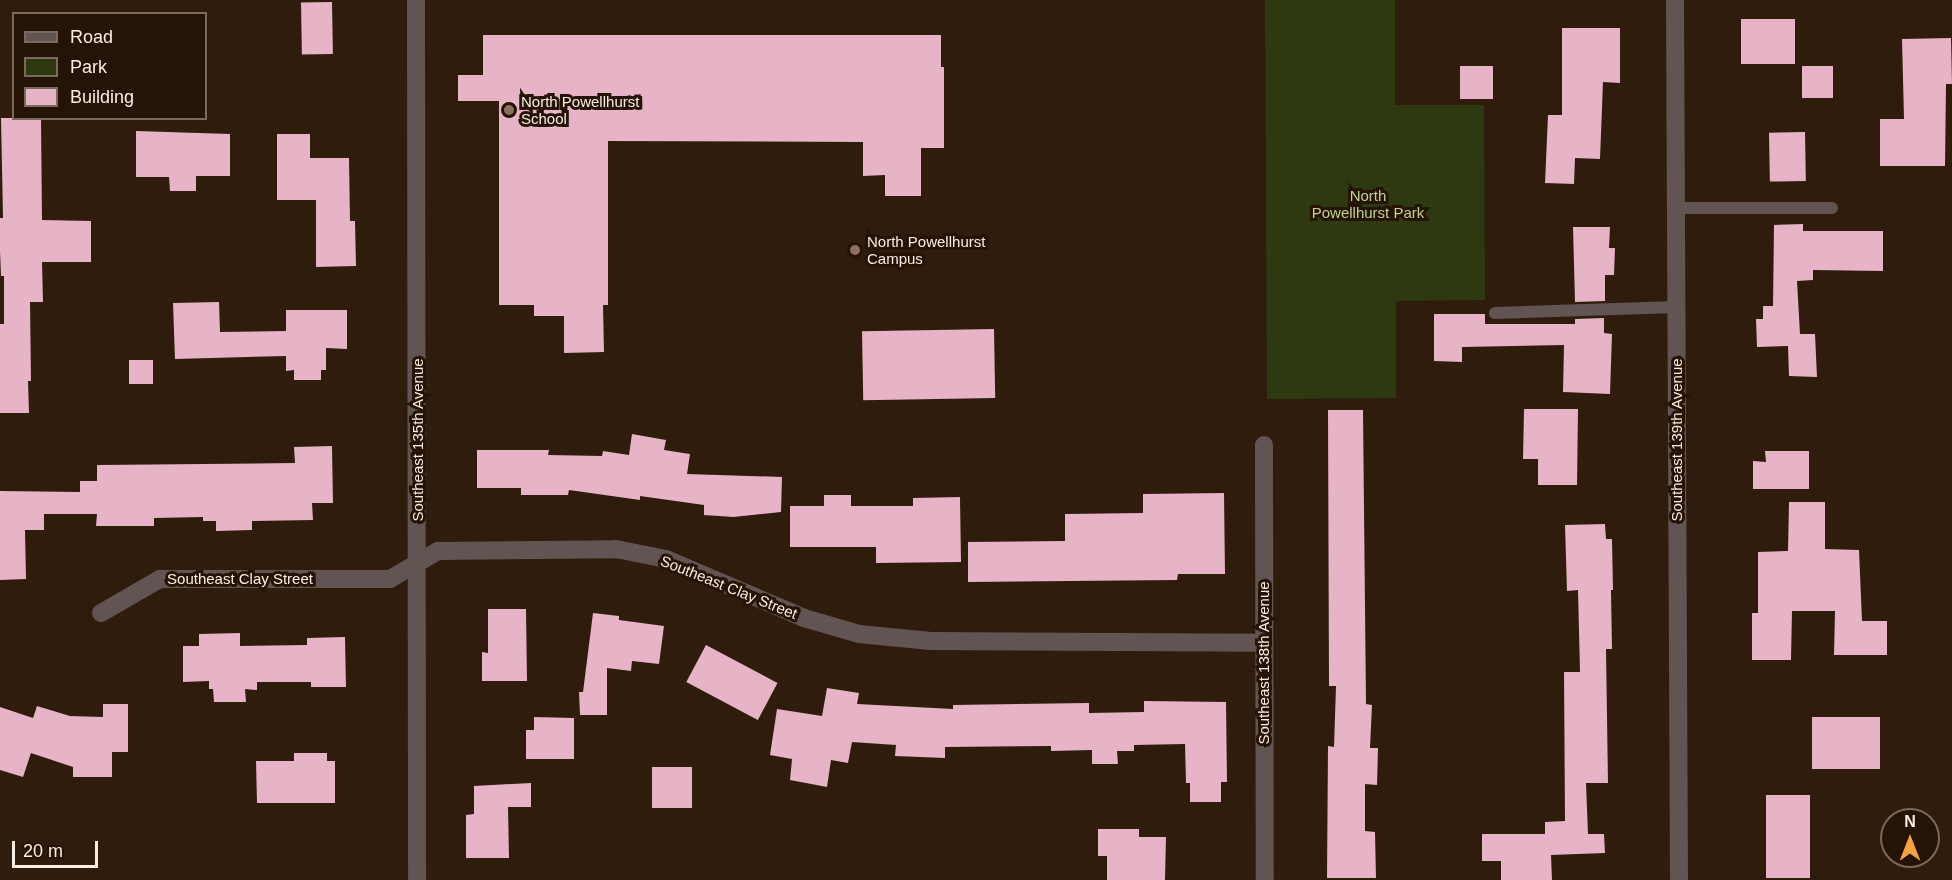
<!DOCTYPE html>
<style>
body{margin:0}
#map{position:relative;width:1952px;height:880px;overflow:hidden;background:#2f1c0d;font-family:Helvetica,sans-serif}
div>[style]{position:absolute}
.green>*{inset:0;background:#2e3911}
.building>*{inset:0;background:#e7b3c6;transform-origin:0 0}
.lane>*{height:12px;margin:-6px;padding:0 6px;transform-origin:6px;border-radius:6px;background:#615453}
.street>*{height:18px;margin:-9px;padding:0 9px;transform-origin:9px;border-radius:9px;background:#615453}
.dots>*{width:16px;height:16px;translate:-50% -50%;box-sizing:border-box;border:3px solid #251305;border-radius:50%}
span{translate:-50% -50%;white-space:nowrap;text-align:center;line-height:1.15;-webkit-text-stroke:6px #251305;paint-order:stroke}
.poi-label{font-size:15px;color:#faede4}
.left{translate:0 -50%;text-align:left}
.park-label{font-size:15px;color:#bed38d}
.street-label{font-size:15px;color:#faede4}
.legend{position:absolute;left:12px;top:12px;width:195px;height:108px;box-sizing:border-box;background:#251305;border:2px solid #7a6a5e;margin:0;padding:8px 10px;list-style:none;font-size:18px;color:#faede4}
.legend li{display:flex;align-items:center;gap:12px;height:30px}
.legend b{width:30px;border:2px solid #7a6a5e}
.north{position:absolute;left:1880px;top:808px;width:60px;height:60px;box-sizing:border-box;background:#251305;border:2px solid #7a6a5e;border-radius:50%;rotate:0deg;font-size:16px;font-weight:700;line-height:24px;text-align:center;color:#faede4}
.north::after{content:'';display:block;margin:auto;width:21px;height:27px;background:#f4a344;clip-path:polygon(50% 0,100% 100%,50% 72%,0 100%)}
.scale{position:absolute;left:12px;top:841px;width:86px;height:27px;box-sizing:border-box;border:3px solid #faede4;border-top:0;padding-left:8px;font-size:18px;line-height:21px;white-space:nowrap;color:#faede4;-webkit-text-stroke:4px #251305;paint-order:stroke}
</style>
<div id="map">
<div class="green">
<div style="clip-path:polygon(1265px 0,1395px 0,1395px 105px,1484px 105px,1485px 300px,1396px 301px,1396px 398px,1267px 399px)"></div>
</div>
<div class="building">
<div style="left:332px;top:2px;width:52px;height:31px;rotate:89deg"></div>
<div style="left:1741px;top:19px;width:54px;height:45px"></div>
<div style="clip-path:polygon(1562px 28px,1620px 28px,1620px 83px,1603px 82px,1600px 159px,1575px 158px,1574px 184px,1545px 183px,1548px 115px,1562px 115px)"></div>
<div style="clip-path:polygon(483px 35px,941px 35px,941px 67px,944px 67px,944px 148px,921px 148px,921px 196px,885px 196px,885px 175px,863px 176px,863px 142px,608px 141px,608px 305px,603px 305px,604px 352px,564px 353px,564px 316px,534px 316px,534px 305px,499px 305px,499px 101px,458px 101px,458px 75px,483px 75px)"></div>
<div style="clip-path:polygon(1951px 38px,1952px 84px,1946px 84px,1945px 166px,1880px 166px,1880px 119px,1904px 119px,1902px 39px)"></div>
<div style="left:1460px;top:66px;width:33px;height:33px"></div>
<div style="left:1833px;top:66px;width:32px;height:31px;rotate:90deg"></div>
<div style="clip-path:polygon(1px 118px,41px 118px,42px 220px,91px 221px,91px 262px,42px 262px,43px 302px,30px 302px,31px 381px,28px 381px,29px 413px,0 413px,0 324px,4px 324px,4px 276px,1px 276px,0 251px,0 218px,3px 218px)"></div>
<div style="clip-path:polygon(136px 131px,230px 134px,230px 176px,196px 176px,196px 191px,170px 191px,169px 177px,136px 177px)"></div>
<div style="left:1805px;top:132px;width:49px;height:36px;rotate:89deg"></div>
<div style="clip-path:polygon(277px 134px,310px 134px,310px 158px,349px 158px,350px 221px,355px 221px,356px 266px,316px 267px,316px 200px,277px 200px)"></div>
<div style="clip-path:polygon(1803px 224px,1803px 231px,1883px 231px,1883px 271px,1813px 270px,1813px 280px,1797px 281px,1800px 334px,1815px 334px,1817px 377px,1789px 376px,1788px 346px,1757px 347px,1756px 319px,1763px 319px,1763px 306px,1773px 306px,1774px 225px)"></div>
<div style="clip-path:polygon(1573px 227px,1610px 227px,1609px 248px,1615px 248px,1614px 275px,1605px 275px,1605px 301px,1575px 302px)"></div>
<div style="clip-path:polygon(219px 302px,220px 332px,286px 331px,286px 310px,347px 310px,347px 349px,326px 348px,326px 370px,321px 370px,321px 380px,294px 380px,294px 370px,286px 371px,286px 356px,175px 359px,173px 303px)"></div>
<div style="clip-path:polygon(1434px 314px,1485px 314px,1485px 324px,1575px 324px,1575px 319px,1604px 318px,1604px 333px,1612px 334px,1610px 394px,1563px 392px,1564px 345px,1462px 347px,1462px 362px,1434px 361px)"></div>
<div style="left:994px;top:329px;width:69px;height:132px;rotate:89deg"></div>
<div style="left:129px;top:360px;width:24px;height:24px"></div>
<div style="clip-path:polygon(1524px 409px,1578px 409px,1577px 485px,1538px 485px,1538px 459px,1523px 459px)"></div>
<div style="clip-path:polygon(1328px 410px,1363px 410px,1366px 704px,1372px 705px,1370px 748px,1378px 748px,1377px 785px,1365px 784px,1365px 831px,1375px 832px,1376px 878px,1327px 878px,1328px 746px,1334px 747px,1336px 686px,1329px 686px)"></div>
<div style="clip-path:polygon(632px 434px,666px 440px,664px 450px,690px 454px,687px 474px,782px 477px,781px 512px,733px 517px,704px 515px,704px 505px,640px 496px,640px 500px,569px 490px,568px 495px,521px 495px,521px 488px,477px 488px,477px 450px,549px 450px,548px 455px,602px 456px,603px 451px,629px 455px)"></div>
<div style="clip-path:polygon(332px 446px,333px 503px,312px 503px,313px 520px,252px 521px,252px 530px,216px 531px,216px 521px,203px 521px,203px 517px,154px 518px,154px 526px,96px 526px,97px 514px,44px 514px,44px 530px,25px 530px,26px 579px,0 580px,0 491px,80px 492px,80px 481px,97px 481px,97px 465px,295px 463px,294px 447px)"></div>
<div style="clip-path:polygon(1765px 451px,1809px 451px,1809px 489px,1753px 489px,1753px 461px,1766px 462px)"></div>
<div style="clip-path:polygon(1224px 493px,1225px 574px,1178px 574px,1177px 580px,968px 582px,968px 542px,1065px 541px,1065px 514px,1143px 513px,1143px 494px)"></div>
<div style="clip-path:polygon(824px 495px,851px 495px,851px 506px,913px 506px,913px 498px,960px 497px,961px 562px,876px 563px,876px 547px,790px 547px,790px 506px,824px 506px)"></div>
<div style="clip-path:polygon(1789px 502px,1825px 502px,1825px 549px,1859px 550px,1862px 621px,1887px 621px,1887px 655px,1834px 655px,1835px 611px,1792px 611px,1791px 660px,1752px 660px,1752px 613px,1758px 613px,1758px 552px,1788px 551px)"></div>
<div style="clip-path:polygon(1605px 524px,1606px 539px,1612px 539px,1613px 590px,1611px 590px,1612px 649px,1606px 649px,1608px 783px,1586px 783px,1588px 834px,1604px 834px,1605px 853px,1551px 855px,1552px 880px,1501px 880px,1501px 861px,1482px 861px,1482px 834px,1545px 834px,1545px 822px,1565px 821px,1564px 672px,1580px 672px,1578px 590px,1567px 591px,1565px 525px)"></div>
<div style="clip-path:polygon(488px 609px,526px 609px,527px 681px,482px 681px,482px 652px,488px 653px)"></div>
<div style="clip-path:polygon(593px 613px,619px 616px,619px 620px,664px 626px,659px 664px,632px 661px,631px 671px,607px 668px,607px 715px,580px 715px,579px 692px,583px 692px)"></div>
<div style="clip-path:polygon(240px 633px,240px 646px,307px 645px,307px 638px,345px 637px,346px 687px,311px 687px,311px 682px,257px 682px,257px 690px,245px 689px,246px 702px,214px 702px,213px 689px,209px 689px,209px 681px,183px 682px,183px 646px,199px 646px,199px 634px)"></div>
<div style="left:706px;top:645px;width:81px;height:42px;rotate:28deg"></div>
<div style="clip-path:polygon(827px 688px,859px 693px,857px 704px,953px 709px,953px 705px,1089px 703px,1089px 713px,1144px 712px,1144px 701px,1226px 702px,1227px 782px,1221px 782px,1221px 802px,1190px 802px,1190px 783px,1186px 783px,1185px 744px,1134px 745px,1134px 751px,1117px 751px,1118px 764px,1092px 764px,1092px 750px,1051px 751px,1051px 746px,945px 747px,945px 758px,895px 756px,896px 745px,852px 742px,848px 763px,831px 760px,827px 787px,790px 780px,792px 759px,770px 755px,777px 709px,822px 716px)"></div>
<div style="clip-path:polygon(103px 704px,128px 704px,128px 752px,112px 752px,112px 777px,73px 777px,73px 767px,31px 753px,23px 777px,0 770px,0 707px,33px 718px,37px 706px,70px 716px,103px 717px)"></div>
<div style="clip-path:polygon(534px 717px,574px 718px,574px 759px,526px 759px,526px 730px,534px 730px)"></div>
<div style="left:1812px;top:717px;width:68px;height:52px"></div>
<div style="clip-path:polygon(294px 753px,327px 753px,327px 761px,335px 761px,335px 803px,257px 803px,256px 761px,294px 761px)"></div>
<div style="left:652px;top:767px;width:40px;height:41px"></div>
<div style="clip-path:polygon(531px 783px,531px 807px,508px 807px,509px 858px,466px 858px,466px 815px,474px 814px,474px 786px)"></div>
<div style="left:1766px;top:795px;width:44px;height:83px"></div>
<div style="clip-path:polygon(1098px 829px,1139px 829px,1139px 837px,1166px 837px,1165px 880px,1107px 880px,1107px 856px,1098px 856px)"></div>
</div>
<div class="lane">
<div style="left:1676px;top:208px;width:156px"></div>
<div style="left:1495px;top:313px;width:181px;rotate:-1.9deg"></div>
</div>
<div class="street">
<div style="left:416px;top:0;width:880px;rotate:89.93deg"></div>
<div style="left:1675px;top:0;width:880px;rotate:89.74deg"></div>
<div style="left:1264px;top:445px;width:435px;rotate:89.9deg"></div>
<div style="left:101px;top:613px;width:68px;rotate:-30deg"></div>
<div style="left:160px;top:579px;width:230px"></div>
<div style="left:390px;top:579px;width:56px;rotate:-30.3deg"></div>
<div style="left:438px;top:551px;width:178px;rotate:-0.6deg"></div>
<div style="left:616px;top:549px;width:51px;rotate:11.3deg"></div>
<div style="left:666px;top:559px;width:150px;rotate:23.1deg"></div>
<div style="left:804px;top:618px;width:57px;rotate:16.2deg"></div>
<div style="left:859px;top:634px;width:72px;rotate:5.6deg"></div>
<div style="left:931px;top:641px;width:333px;rotate:0.3deg"></div>
</div>
<div class="dots">
<div style="left:509px;top:110px;background:#8d6e63"></div>
<div style="left:855px;top:250px;background:#8d6e63"></div>
</div>
<div class="poi-label">
<span class="left" style="left:521px;top:110px">North Powellhurst<br>School</span>
<span class="left" style="left:867px;top:250px">North Powellhurst<br>Campus</span>
</div>
<div class="park-label">
<span style="left:1368px;top:204px">North<br>Powellhurst Park</span>
</div>
<div class="street-label">
<span style="left:418px;top:440px;rotate:-90deg">Southeast 135th Avenue</span>
<span style="left:1677px;top:440px;rotate:-90deg">Southeast 139th Avenue</span>
<span style="left:240px;top:579px">Southeast Clay Street</span>
<span style="left:729px;top:587px;rotate:22deg">Southeast Clay Street</span>
<span style="left:1264px;top:663px;rotate:-90deg">Southeast 138th Avenue</span>
</div>
<ul class="legend">
<li><b style="height:8px;background:#615453"></b>Road</li>
<li><b style="height:16px;background:#2e3911"></b>Park</li>
<li><b style="height:16px;background:#e7b3c6"></b>Building</li>
</ul>
<div class="north">N</div>
<div class="scale">20 m</div>
</div>
